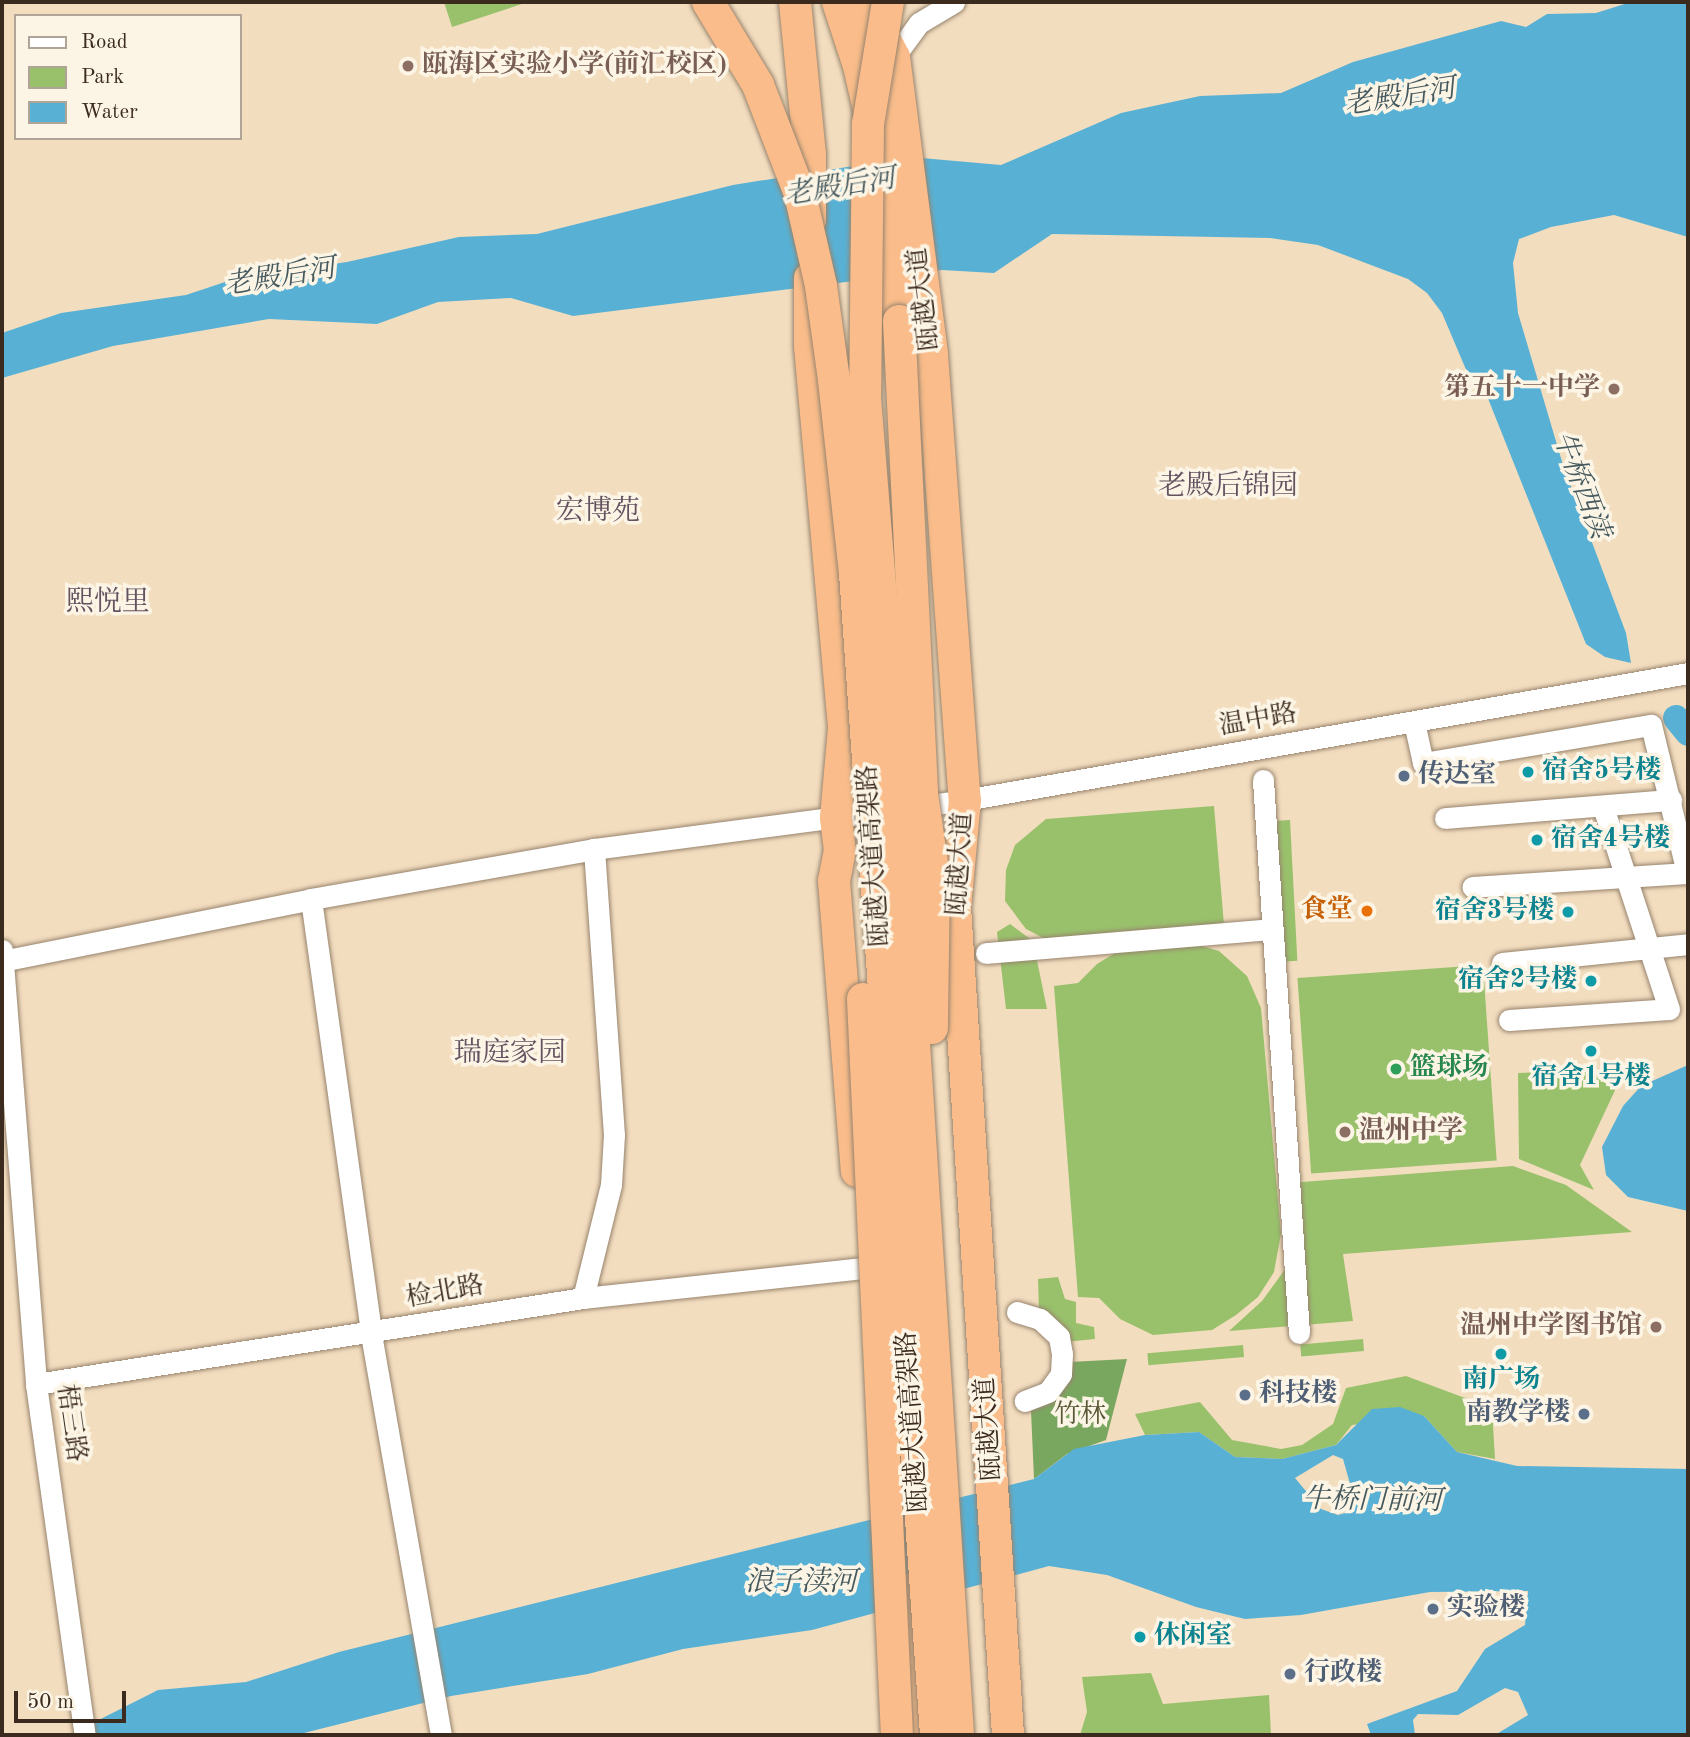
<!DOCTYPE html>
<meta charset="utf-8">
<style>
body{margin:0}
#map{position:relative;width:1690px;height:1737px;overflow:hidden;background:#f3ddbf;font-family:"Old Standard TT","Noto Serif SC",serif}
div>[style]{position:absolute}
.green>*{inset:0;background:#99c16c;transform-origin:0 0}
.forest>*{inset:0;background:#7aa760}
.water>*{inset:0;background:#58b1d5}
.river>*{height:26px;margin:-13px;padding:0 13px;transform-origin:13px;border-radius:13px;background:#58b1d5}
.roads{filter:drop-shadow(0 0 2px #97846e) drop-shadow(0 0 2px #97846e)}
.minor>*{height:21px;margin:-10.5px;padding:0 10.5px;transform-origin:10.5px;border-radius:10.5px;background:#fff}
.highway>*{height:32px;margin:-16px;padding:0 16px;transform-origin:16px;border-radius:16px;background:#f9bc8a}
.bridges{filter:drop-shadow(0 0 2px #97846e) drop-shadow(0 0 2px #97846e)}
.highway-bridge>*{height:32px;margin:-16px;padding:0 16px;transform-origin:16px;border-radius:16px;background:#f9bc8a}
.dots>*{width:19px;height:19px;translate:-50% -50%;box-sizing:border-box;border:4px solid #fcf5e5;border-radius:50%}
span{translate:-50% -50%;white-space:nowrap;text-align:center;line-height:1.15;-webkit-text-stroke:7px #fcf5e5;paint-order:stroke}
.education-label{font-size:26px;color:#785e54;font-weight:700}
.left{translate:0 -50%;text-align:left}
.right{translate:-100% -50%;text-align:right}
.street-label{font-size:26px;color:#3b2a1e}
.culture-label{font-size:26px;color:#0d838f;font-weight:700}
.service-label{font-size:26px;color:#4e5e75;font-weight:700}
.food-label{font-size:26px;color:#c56008;font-weight:700}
.leisure-label{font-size:26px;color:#27864d;font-weight:700}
.park-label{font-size:26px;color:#575735}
.water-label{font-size:28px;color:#45595e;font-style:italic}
.neighbourhood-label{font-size:28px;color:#645260}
.frame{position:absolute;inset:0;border:4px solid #3b2a1e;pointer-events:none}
.legend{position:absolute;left:14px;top:14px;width:228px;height:126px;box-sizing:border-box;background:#fcf5e5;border:2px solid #afa495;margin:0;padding:9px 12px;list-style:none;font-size:21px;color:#3b2a1e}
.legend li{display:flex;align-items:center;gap:14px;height:35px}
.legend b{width:35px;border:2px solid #afa495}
.scale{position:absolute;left:14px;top:1691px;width:112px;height:32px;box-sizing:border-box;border:4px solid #3b2a1e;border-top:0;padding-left:9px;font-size:21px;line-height:24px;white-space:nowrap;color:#3b2a1e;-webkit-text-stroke:5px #fcf5e5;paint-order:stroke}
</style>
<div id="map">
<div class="green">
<div style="clip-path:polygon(444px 2px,528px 2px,452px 27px)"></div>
<div style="clip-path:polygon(1214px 806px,1224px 925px,1049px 941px,1026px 929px,1005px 901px,1006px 870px,1015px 845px,1046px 819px)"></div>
<div style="left:1290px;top:820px;width:141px;height:17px;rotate:87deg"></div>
<div style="clip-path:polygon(1010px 924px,1033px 941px,1047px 1009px,1006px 1009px,997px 932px)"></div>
<div style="clip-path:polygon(1185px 941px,1219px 951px,1247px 976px,1261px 1008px,1281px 1234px,1274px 1272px,1258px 1297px,1236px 1315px,1212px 1330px,1153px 1335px,1120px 1319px,1099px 1298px,1078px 1297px,1054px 986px,1078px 983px,1097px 964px,1120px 950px)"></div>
<div style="left:1483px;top:965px;width:196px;height:186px;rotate:86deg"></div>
<div style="clip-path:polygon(1625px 1069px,1580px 1165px,1594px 1190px,1519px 1159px,1518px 1073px)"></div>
<div style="clip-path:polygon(1513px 1166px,1566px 1185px,1632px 1232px,1343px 1254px,1353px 1321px,1229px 1331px,1262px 1301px,1294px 1257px,1289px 1183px)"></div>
<div style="clip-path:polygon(1058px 1277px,1065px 1299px,1076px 1302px,1076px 1323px,1094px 1327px,1095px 1339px,1065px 1342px,1039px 1313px,1038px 1279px)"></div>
<div style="left:1363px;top:1339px;width:12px;height:63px;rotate:85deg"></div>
<div style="left:1243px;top:1345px;width:12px;height:96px;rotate:85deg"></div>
<div style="clip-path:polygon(1406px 1376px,1492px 1408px,1495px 1459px,1457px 1452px,1424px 1416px,1352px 1425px,1336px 1445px,1282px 1459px,1235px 1457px,1199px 1432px,1145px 1435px,1135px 1414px,1200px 1402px,1232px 1440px,1281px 1449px,1302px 1445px,1333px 1424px,1346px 1388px)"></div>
<div style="clip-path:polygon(1151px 1673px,1163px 1704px,1269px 1695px,1271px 1735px,1080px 1735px,1087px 1712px,1082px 1677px)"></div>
</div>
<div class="forest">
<div style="clip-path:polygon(1127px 1359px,1106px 1440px,1067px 1454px,1034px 1479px,1031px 1411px,1049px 1404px,1061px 1390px,1069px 1362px)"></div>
</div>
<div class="water">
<div style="clip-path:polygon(1631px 2px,1688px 2px,1688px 237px,1614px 215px,1551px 227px,1519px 239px,1513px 263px,1518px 313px,1563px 465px,1626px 633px,1631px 663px,1605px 657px,1586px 644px,1487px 396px,1470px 379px,1442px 313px,1427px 293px,1408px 279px,1318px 245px,1270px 238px,1052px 234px,994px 273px,942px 270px,573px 316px,511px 298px,438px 302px,377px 324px,269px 319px,113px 346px,2px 378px,2px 333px,61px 313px,186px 295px,237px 278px,347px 262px,459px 237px,537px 234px,733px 185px,910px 157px,1001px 165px,1121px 113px,1200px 96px,1281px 93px,1353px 62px,1501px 21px,1526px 27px,1547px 14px,1596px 13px)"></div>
<div style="clip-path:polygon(1688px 1065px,1688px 1211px,1628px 1197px,1606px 1175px,1602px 1147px,1623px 1106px,1641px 1086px)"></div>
<div style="clip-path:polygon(evenodd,1400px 1407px,1424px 1416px,1457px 1452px,1517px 1466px,1688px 1469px,1688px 1735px,1495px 1735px,1528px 1715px,1518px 1692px,1505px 1688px,1458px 1715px,1418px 1714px,1413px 1720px,1415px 1735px,1371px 1735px,1367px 1724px,1457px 1691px,1485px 1649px,1525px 1625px,1528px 1591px,1430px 1592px,1301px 1615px,1245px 1619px,1196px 1607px,1107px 1575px,1049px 1566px,812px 1630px,683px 1649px,588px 1674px,451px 1696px,296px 1735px,69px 1735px,158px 1690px,246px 1682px,339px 1652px,1034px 1479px,1074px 1449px,1145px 1435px,1199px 1432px,1235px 1457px,1282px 1459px,1336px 1445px,1372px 1409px,1400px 1407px,1333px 1455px,1343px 1459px,1354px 1498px,1345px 1513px,1338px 1515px,1321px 1509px,1295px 1478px,1333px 1455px)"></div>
</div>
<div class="river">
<div style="left:1676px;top:718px;width:19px;rotate:51deg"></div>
</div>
<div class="roads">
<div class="minor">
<div style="left:894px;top:57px;width:42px;rotate:-53.7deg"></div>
<div style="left:919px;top:23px;width:41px;rotate:-31deg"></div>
<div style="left:1414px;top:722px;width:42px;rotate:77.6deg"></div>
<div style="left:1423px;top:763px;width:231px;rotate:-9.5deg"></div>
<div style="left:1651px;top:725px;width:152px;rotate:76.3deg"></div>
<div style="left:1687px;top:873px;width:215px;rotate:176.3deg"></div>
<div style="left:1263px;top:780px;width:554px;rotate:86.28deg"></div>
<div style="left:1445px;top:818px;width:227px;rotate:-4.6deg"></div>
<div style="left:311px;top:899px;width:439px;rotate:82.1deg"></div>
<div style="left:371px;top:1334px;width:407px;rotate:80.1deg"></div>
<div style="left:2px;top:950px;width:435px;rotate:85.5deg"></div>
<div style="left:36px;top:1384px;width:354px;rotate:82.1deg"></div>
<div style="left:986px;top:953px;width:287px;rotate:-4.8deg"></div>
<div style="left:2px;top:961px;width:315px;rotate:-11.3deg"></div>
<div style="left:311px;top:899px;width:287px;rotate:-10deg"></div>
<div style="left:594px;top:849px;width:374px;rotate:-7.5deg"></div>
<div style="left:965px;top:800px;width:734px;rotate:-9.96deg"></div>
<div style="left:1502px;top:963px;width:187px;rotate:-5.8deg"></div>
<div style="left:1509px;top:1020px;width:160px;rotate:-3.9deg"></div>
<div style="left:1669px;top:1009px;width:213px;rotate:-108.1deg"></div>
<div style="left:583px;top:1298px;width:116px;rotate:-76.1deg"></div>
<div style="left:611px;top:1185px;width:50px;rotate:-86.6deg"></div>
<div style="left:614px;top:1135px;width:287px;rotate:-94deg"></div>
<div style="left:1017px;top:1312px;width:24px;rotate:17deg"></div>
<div style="left:1040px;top:1319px;width:26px;rotate:43deg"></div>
<div style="left:1059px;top:1337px;width:17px;rotate:80deg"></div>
<div style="left:1062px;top:1354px;width:20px;rotate:93deg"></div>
<div style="left:1061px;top:1374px;width:22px;rotate:126deg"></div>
<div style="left:1048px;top:1392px;width:25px;rotate:159deg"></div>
<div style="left:36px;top:1384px;width:554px;rotate:-8.93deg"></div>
<div style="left:583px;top:1298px;width:283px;rotate:-6.1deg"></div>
</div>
<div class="highway">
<div style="left:795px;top:2px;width:154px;rotate:84.4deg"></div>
<div style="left:810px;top:155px;width:65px;rotate:90deg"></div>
<div style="left:838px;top:2px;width:67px;rotate:71.8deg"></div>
<div style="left:859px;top:66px;width:112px;rotate:77.1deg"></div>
<div style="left:884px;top:175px;width:147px;rotate:84.1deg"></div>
<div style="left:865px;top:2px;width:62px;rotate:62.2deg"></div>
<div style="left:894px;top:57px;width:300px;rotate:82.7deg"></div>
<div style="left:932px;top:355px;width:446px;rotate:85.8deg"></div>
<div style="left:965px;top:800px;width:107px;rotate:95.3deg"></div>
<div style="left:955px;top:907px;width:830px;rotate:86.34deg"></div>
<div style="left:810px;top:278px;width:68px;rotate:90deg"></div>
<div style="left:810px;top:346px;width:384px;rotate:84.9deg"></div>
<div style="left:844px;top:728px;width:90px;rotate:95.1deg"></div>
<div style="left:836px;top:818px;width:32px;rotate:83deg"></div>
<div style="left:840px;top:850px;width:32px;rotate:101deg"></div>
<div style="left:834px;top:881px;width:291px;rotate:85.5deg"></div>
<div style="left:906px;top:1590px;width:145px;rotate:86.4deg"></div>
</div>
</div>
<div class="bridges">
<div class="highway-bridge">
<div style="left:708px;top:2px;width:97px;rotate:58.9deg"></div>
<div style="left:758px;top:85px;width:117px;rotate:68.9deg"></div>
<div style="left:800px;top:194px;width:94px;rotate:77.1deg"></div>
<div style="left:821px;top:286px;width:95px;rotate:82.1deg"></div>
<div style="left:834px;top:380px;width:194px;rotate:83.8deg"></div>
<div style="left:855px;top:573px;width:1165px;rotate:86.01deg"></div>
<div style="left:888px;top:2px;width:124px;rotate:99.3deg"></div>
<div style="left:868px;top:124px;width:274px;rotate:90.6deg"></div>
<div style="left:865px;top:398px;width:490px;rotate:85.4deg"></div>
<div style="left:904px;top:886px;width:851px;rotate:86.36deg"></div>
<div style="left:899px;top:321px;width:474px;rotate:87.2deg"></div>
<div style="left:922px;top:794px;width:84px;rotate:81.8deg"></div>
<div style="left:934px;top:877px;width:151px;rotate:90.8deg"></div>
<div style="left:863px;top:999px;width:737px;rotate:87.36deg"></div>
</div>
</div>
<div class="dots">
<div style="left:408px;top:66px;background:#8d6e63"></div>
<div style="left:1614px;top:389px;background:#8d6e63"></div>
<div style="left:1528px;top:772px;background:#0f9aa8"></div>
<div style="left:1404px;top:776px;background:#5c6f8a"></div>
<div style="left:1537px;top:840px;background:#0f9aa8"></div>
<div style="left:1367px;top:911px;background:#e8710a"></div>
<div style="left:1568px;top:912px;background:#0f9aa8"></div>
<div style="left:1591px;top:981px;background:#0f9aa8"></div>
<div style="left:1591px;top:1051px;background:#0f9aa8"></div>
<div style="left:1396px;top:1069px;background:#2e9e5b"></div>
<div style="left:1345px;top:1132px;background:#8d6e63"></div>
<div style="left:1656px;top:1327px;background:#8d6e63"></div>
<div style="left:1501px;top:1354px;background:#0f9aa8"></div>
<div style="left:1245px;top:1395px;background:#5c6f8a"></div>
<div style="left:1584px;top:1414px;background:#5c6f8a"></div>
<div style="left:1433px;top:1609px;background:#5c6f8a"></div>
<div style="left:1140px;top:1637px;background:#0f9aa8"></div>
<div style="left:1290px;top:1674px;background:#5c6f8a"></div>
</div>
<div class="education-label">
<span class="left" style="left:422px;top:66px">瓯海区实验小学(前汇校区)</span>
<span class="right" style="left:1600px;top:389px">第五十一中学</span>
<span class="left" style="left:1359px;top:1132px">温州中学</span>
<span class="right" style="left:1642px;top:1327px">温州中学图书馆</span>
</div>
<div class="street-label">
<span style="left:925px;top:299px;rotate:-97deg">瓯越大道</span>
<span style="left:1258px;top:721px;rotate:-10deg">温中路</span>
<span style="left:875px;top:856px;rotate:-94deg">瓯越大道高架路</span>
<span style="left:961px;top:864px;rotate:-86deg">瓯越大道</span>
<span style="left:445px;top:1293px;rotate:-10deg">检北路</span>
<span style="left:914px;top:1422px;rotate:-94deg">瓯越大道高架路</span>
<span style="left:70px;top:1423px;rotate:82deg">梧三路</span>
<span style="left:990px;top:1429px;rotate:-94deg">瓯越大道</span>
</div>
<div class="culture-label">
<span class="left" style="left:1542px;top:772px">宿舍5号楼</span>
<span class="left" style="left:1551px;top:840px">宿舍4号楼</span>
<span class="right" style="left:1554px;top:912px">宿舍3号楼</span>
<span class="right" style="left:1577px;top:981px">宿舍2号楼</span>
<span style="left:1591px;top:1078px">宿舍1号楼</span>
<span style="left:1501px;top:1381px">南广场</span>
<span class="left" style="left:1154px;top:1637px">休闲室</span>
</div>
<div class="service-label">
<span class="left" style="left:1418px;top:776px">传达室</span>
<span class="left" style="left:1259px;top:1395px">科技楼</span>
<span class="right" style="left:1570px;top:1414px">南教学楼</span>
<span class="left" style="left:1447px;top:1609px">实验楼</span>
<span class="left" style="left:1304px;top:1674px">行政楼</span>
</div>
<div class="food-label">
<span class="right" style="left:1353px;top:911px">食堂</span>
</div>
<div class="leisure-label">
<span class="left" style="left:1410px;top:1069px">篮球场</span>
</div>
<div class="park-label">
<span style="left:1080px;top:1416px">竹林</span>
</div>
<div class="water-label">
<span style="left:1400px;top:98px;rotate:-9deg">老殿后河</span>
<span style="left:840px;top:188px;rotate:-9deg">老殿后河</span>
<span style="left:280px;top:278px;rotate:-9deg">老殿后河</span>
<span style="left:1580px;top:485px;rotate:69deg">牛桥西渎</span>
<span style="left:1372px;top:1501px;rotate:1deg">牛桥门前河</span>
<span style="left:801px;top:1583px">浪子渎河</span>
</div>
<div class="neighbourhood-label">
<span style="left:1228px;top:487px">老殿后锦园</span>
<span style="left:598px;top:512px">宏博苑</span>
<span style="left:108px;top:603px">熙悦里</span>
<span style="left:510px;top:1054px">瑞庭家园</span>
</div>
<div class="frame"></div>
<ul class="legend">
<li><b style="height:9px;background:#fff"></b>Road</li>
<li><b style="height:19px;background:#99c16c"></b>Park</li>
<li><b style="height:19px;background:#58b1d5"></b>Water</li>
</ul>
<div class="scale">50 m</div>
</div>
